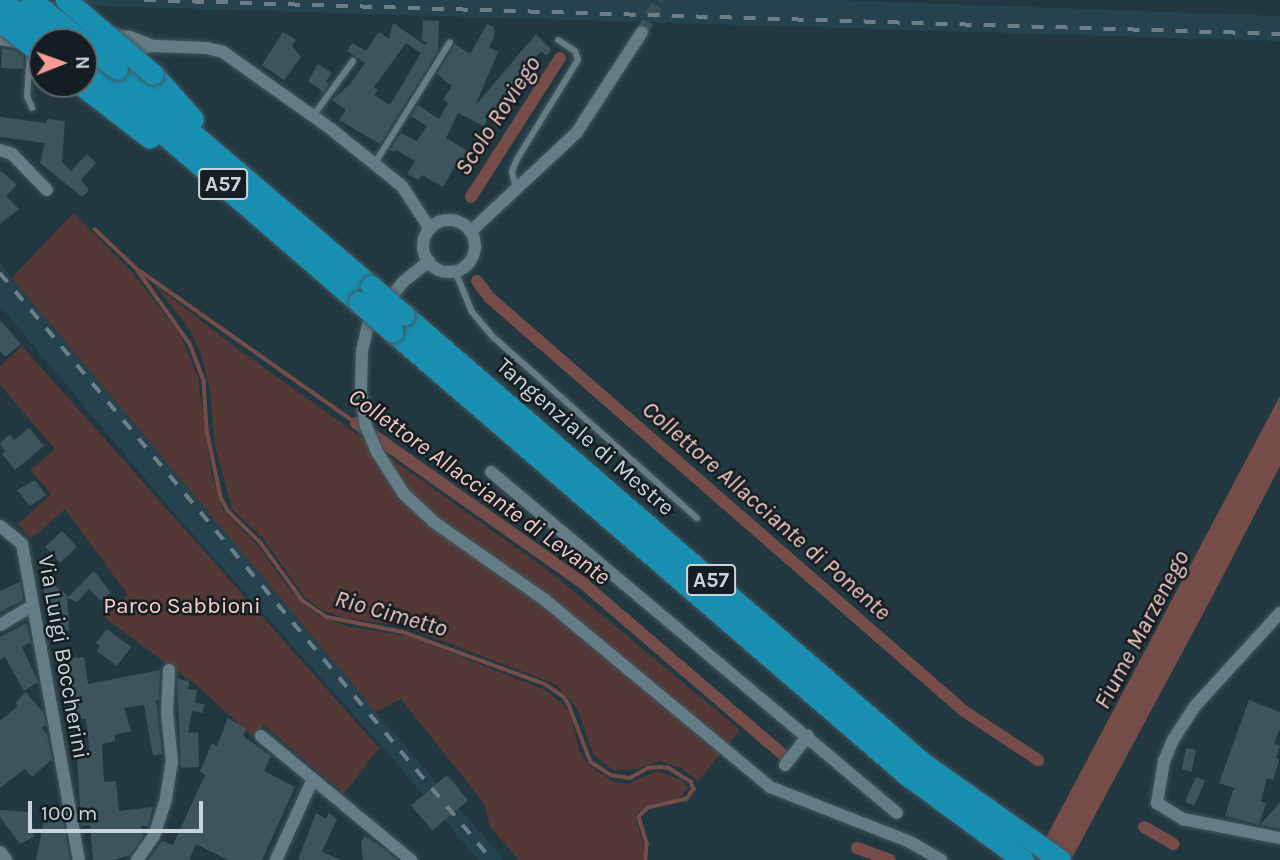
<!DOCTYPE html>
<style>
body{margin:0}
#map{position:relative;width:1280px;height:860px;overflow:hidden;background:#223840;font-family:Karla,sans-serif}
div>[style]{position:absolute}
.built>*{inset:0;background:#24434e}
.green>*{inset:0;background:#543835}
.water>*{inset:0;background:#754c47}
.stream>*{height:3.5px;margin:-1.75px;padding:0 1.75px;transform-origin:1.75px;border-radius:1.75px;background:#754c47}
.canal>*{height:12px;margin:-6px;padding:0 6px;transform-origin:6px;border-radius:6px;background:#754c47}
.building>*{inset:0;background:#3d545d;transform-origin:0 0}
.minor-tunnel>*{height:12px;margin-top:-6px;transform-origin:0;background:repeating-linear-gradient(90deg,#3b4f57 0 12px,transparent 0 18px)}
.roads{filter:drop-shadow(0 0 2px #42555c) drop-shadow(0 0 2px #42555c)}
.service>*{height:6px;margin:-3px;padding:0 3px;transform-origin:3px;border-radius:3px;background:#647c85}
.minor>*{height:12px;margin:-6px;padding:0 6px;transform-origin:6px;border-radius:6px;background:#647c85}
.minor>.ring{margin:-6px;padding:0;box-sizing:content-box;background:none;border:12px solid #647c85;border-radius:50%}
.tertiary>*{height:14px;margin:-7px;padding:0 7px;transform-origin:7px;border-radius:7px;background:#647c85}
.motorway>*{height:21px;margin:-10.5px;padding:0 10.5px;transform-origin:10.5px;border-radius:10.5px;background:#188fb1}
.rail>*{height:3.5px;margin-top:-1.75px;transform-origin:0;background:repeating-linear-gradient(90deg,#6d7f85 0 12px,transparent 0 24px)}
.bridges{filter:drop-shadow(0 0 2px #42555c) drop-shadow(0 0 2px #42555c)}
.motorway-bridge>*{height:21px;margin:-10.5px;padding:0 10.5px;transform-origin:10.5px;border-radius:10.5px;background:#188fb1}
span{translate:-50% -50%;white-space:nowrap;text-align:center;line-height:1.15;-webkit-text-stroke:5px #141d21;paint-order:stroke}
.shield-label span{padding:2px 5px;background:#141d21;border:2px solid;border-radius:5px;-webkit-text-stroke-width:0}
.shield-label{font-size:21px;color:#c7d4d9;font-weight:700}
.street-label{font-size:23px;color:#c7d4d9}
.park-label{font-size:23px;color:#facdc8}
.water-label{font-size:24px;color:#f6c9c4;font-style:italic}
.north{position:absolute;left:28px;top:28px;width:70px;height:70px;box-sizing:border-box;background:#141d21;border:2px solid #5c666b;border-radius:50%;rotate:89deg;font-size:19px;font-weight:700;line-height:28px;text-align:center;color:#c7d4d9}
.north::after{content:'';display:block;margin:auto;width:24px;height:32px;background:#f59c93;clip-path:polygon(50% 0,100% 100%,50% 72%,0 100%)}
.scale{position:absolute;left:28px;top:801px;width:175px;height:32px;box-sizing:border-box;border:4px solid #c7d4d9;border-top:0;padding-left:9px;font-size:21px;line-height:24px;white-space:nowrap;color:#c7d4d9;-webkit-text-stroke:5px #141d21;paint-order:stroke}
</style>
<div id="map">
<div class="built">
<div style="clip-path:polygon(0 0,833px 0,1280px 16px,1280px 41px,0 3px)"></div>
<div style="clip-path:polygon(0 264px,387px 725px,504px 860px,478px 860px,381px 745px,176px 515px,0 306px)"></div>
</div>
<div class="green">
<div style="clip-path:polygon(73px 213px,132px 272px,181px 336px,198px 378px,211px 471px,223px 511px,258px 546px,287px 586px,303px 604px,319px 616px,349px 627px,408px 636px,543px 689px,561px 702px,570px 714px,580px 752px,588px 765px,614px 782px,628px 784px,657px 771px,682px 780px,688px 788px,680px 798px,647px 805px,635px 816px,644px 846px,643px 860px,519px 860px,490px 827px,484px 803px,401px 699px,376px 712px,12px 278px)"></div>
<div style="clip-path:polygon(155px 285px,235px 347px,549px 571px,740px 730px,698px 781px,681px 768px,659px 761px,637px 769px,613px 770px,593px 754px,577px 708px,555px 684px,403px 626px,344px 618px,322px 610px,304px 596px,263px 538px,232px 509px,215px 446px,210px 389px,201px 354px,190px 330px)"></div>
<div style="clip-path:polygon(22px 346px,379px 748px,344px 794px,264px 725px,253px 737px,200px 688px,105px 618px,128px 595px,65px 509px,31px 539px,18px 524px,51px 494px,30px 470px,55px 449px,0 385px,0 366px)"></div>
</div>
<div class="water">
<div style="clip-path:polygon(1280px 396px,1280px 466px,1212px 597px,1071px 860px,1034px 860px)"></div>
</div>
<div class="stream">
<div style="left:95px;top:229px;width:57px;rotate:43.6deg"></div>
<div style="left:136px;top:268px;width:93px;rotate:54.6deg"></div>
<div style="left:190px;top:344px;width:40px;rotate:69deg"></div>
<div style="left:204px;top:381px;width:49px;rotate:86.5deg"></div>
<div style="left:207px;top:430px;width:68px;rotate:78.2deg"></div>
<div style="left:221px;top:497px;width:16px;rotate:63deg"></div>
<div style="left:228px;top:511px;width:46px;rotate:44.1deg"></div>
<div style="left:261px;top:543px;width:72px;rotate:54.1deg"></div>
<div style="left:303px;top:601px;width:29px;rotate:34deg"></div>
<div style="left:327px;top:617px;width:77px;rotate:11.2deg"></div>
<div style="left:403px;top:632px;width:151px;rotate:20.1deg"></div>
<div style="left:545px;top:684px;width:23px;rotate:34deg"></div>
<div style="left:564px;top:697px;width:9px;rotate:58deg"></div>
<div style="left:569px;top:705px;width:61px;rotate:68.9deg"></div>
<div style="left:591px;top:762px;width:24px;rotate:33deg"></div>
<div style="left:611px;top:775px;width:19px;rotate:9deg"></div>
<div style="left:630px;top:778px;width:21px;rotate:-29deg"></div>
<div style="left:648px;top:768px;width:11px;rotate:-5deg"></div>
<div style="left:659px;top:767px;width:10px;rotate:6deg"></div>
<div style="left:669px;top:768px;width:26px;rotate:32deg"></div>
<div style="left:691px;top:782px;width:8px;rotate:67deg"></div>
<div style="left:694px;top:789px;width:12px;rotate:125deg"></div>
<div style="left:687px;top:799px;width:40px;rotate:167deg"></div>
<div style="left:648px;top:808px;width:13px;rotate:135deg"></div>
<div style="left:639px;top:817px;width:28px;rotate:73deg"></div>
<div style="left:647px;top:844px;width:16px;rotate:94deg"></div>
<div style="left:140px;top:271px;width:264px;rotate:35.1deg"></div>
</div>
<div class="canal">
<div style="left:471px;top:197px;width:165px;rotate:-57.4deg"></div>
<div style="left:477px;top:281px;width:21px;rotate:53deg"></div>
<div style="left:490px;top:298px;width:629px;rotate:41.07deg"></div>
<div style="left:964px;top:711px;width:89px;rotate:33.5deg"></div>
<div style="left:356px;top:423px;width:279px;rotate:35.2deg"></div>
<div style="left:584px;top:584px;width:265px;rotate:40.6deg"></div>
<div style="left:1144px;top:827px;width:34px;rotate:30deg"></div>
<div style="left:857px;top:848px;width:35px;rotate:20deg"></div>
</div>
<div class="building">
<div style="clip-path:polygon(evenodd,423px 20px,439px 21px,438px 51px,380px 144px,339px 120px,346px 110px,332px 100px,349px 85px,365px 63px,347px 51px,352px 43px,366px 51px,379px 32px,389px 39px,393px 23px,425px 45px,427px 43px,422px 40px,423px 20px,406px 43px,421px 53px,390px 105px,374px 95px,378px 90px,374px 87px,406px 43px)"></div>
<div style="clip-path:polygon(487px 24px,494px 27px,494px 37px,489px 47px,498px 52px,475px 106px,536px 34px,551px 49px,547px 56px,541px 51px,521px 73px,529px 78px,523px 90px,517px 97px,508px 92px,496px 110px,492px 107px,484px 126px,458px 113px,446px 138px,468px 151px,460px 163px,458px 161px,443px 187px,422px 175px,418px 180px,407px 174px,415px 161px,396px 150px,394px 152px,390px 150px,401px 133px,417px 141px,427px 126px,411px 116px,418px 105px,439px 119px,448px 103px,443px 100px,452px 86px,437px 74px,455px 44px,470px 54px)"></div>
<div style="clip-path:polygon(283px 32px,296px 40px,292px 46px,301px 57px,284px 80px,262px 65px)"></div>
<div style="clip-path:polygon(2px 48px,16px 51px,24px 56px,23px 69px,1px 68px)"></div>
<div style="clip-path:polygon(318px 64px,332px 73px,326px 81px,329px 84px,322px 94px,321px 90px,308px 81px)"></div>
<div style="clip-path:polygon(0 117px,46px 123px,47px 119px,65px 121px,62px 162px,71px 171px,87px 154px,96px 163px,81px 180px,89px 190px,82px 197px,40px 163px,45px 143px,0 137px)"></div>
<div style="clip-path:polygon(0 170px,17px 185px,6px 196px,19px 209px,0 224px)"></div>
<div style="clip-path:polygon(0 320px,21px 344px,5px 357px,0 351px)"></div>
<div style="clip-path:polygon(29px 428px,44px 446px,15px 470px,2px 454px,5px 452px,0 443px,10px 434px,14px 440px)"></div>
<div style="clip-path:polygon(35px 480px,46px 495px,30px 506px,17px 490px)"></div>
<div style="left:62px;top:531px;width:22px;height:23px;rotate:47deg"></div>
<div style="clip-path:polygon(94px 571px,111px 593px,101px 601px,89px 589px,77px 602px,67px 598px)"></div>
<div style="clip-path:polygon(41px 575px,67px 595px,69px 630px,51px 633px)"></div>
<div style="clip-path:polygon(20px 582px,23px 600px,0 612px,0 591px)"></div>
<div style="clip-path:polygon(26px 623px,31px 642px,22px 647px,38px 682px,24px 691px,5px 657px,0 660px,0 637px)"></div>
<div style="clip-path:polygon(107px 629px,131px 647px,117px 666px,97px 651px,100px 646px,96px 643px)"></div>
<div style="clip-path:polygon(84px 657px,88px 684px,160px 670px,159px 700px,156px 700px,162px 754px,153px 755px,144px 705px,124px 708px,131px 731px,115px 735px,115px 741px,102px 744px,104px 782px,116px 781px,119px 811px,153px 807px,148px 826px,141px 826px,143px 837px,130px 855px,114px 860px,93px 860px,90px 825px,82px 826px,81px 823px,77px 757px,90px 756px,86px 719px,72px 720px,59px 659px)"></div>
<div style="clip-path:polygon(177px 679px,189px 681px,188px 689px,197px 690px,195px 703px,204px 704px,203px 713px,192px 711px,188px 733px,198px 732px,199px 767px,181px 768px)"></div>
<div style="clip-path:polygon(26px 692px,44px 714px,46px 725px,42px 728px,47px 735px,52px 759px,32px 777px,25px 769px,0 788px,0 721px,18px 706px,15px 703px)"></div>
<div style="clip-path:polygon(1249px 700px,1280px 712px,1280px 728px,1274px 743px,1280px 746px,1276px 758px,1279px 760px,1273px 780px,1267px 778px,1261px 801px,1266px 803px,1259px 825px,1225px 816px,1234px 788px,1219px 783px)"></div>
<div style="clip-path:polygon(228px 718px,246px 729px,243px 736px,271px 756px,264px 771px,295px 787px,262px 860px,228px 860px,196px 844px,189px 860px,148px 860px,162px 841px,173px 845px,205px 775px,200px 771px,212px 743px,217px 746px)"></div>
<div style="left:1186px;top:748px;width:10px;height:22px;rotate:11deg"></div>
<div style="left:447px;top:775px;width:33px;height:47px;rotate:50deg"></div>
<div style="left:1196px;top:777px;width:10px;height:27px;rotate:24deg"></div>
<div style="clip-path:polygon(1280px 802px,1280px 829px,1260px 825px)"></div>
<div style="clip-path:polygon(0 810px,30px 812px,34px 837px,20px 844px,0 817px)"></div>
<div style="clip-path:polygon(316px 813px,326px 819px,329px 813px,337px 819px,322px 852px,341px 860px,298px 860px)"></div>
<div style="clip-path:polygon(45px 815px,63px 819px,70px 860px,36px 860px)"></div>
<div style="clip-path:polygon(365px 836px,384px 849px,397px 860px,363px 860px,361px 842px)"></div>
</div>
<div class="minor-tunnel">
<div style="left:642px;top:32px;width:37px;rotate:-61deg"></div>
</div>
<div class="roads">
<div class="service">
<div style="left:30px;top:53px;width:43px;rotate:94deg"></div>
<div style="left:27px;top:96px;width:13px;rotate:67deg"></div>
<div style="left:313px;top:116px;width:68px;rotate:-54deg"></div>
<div style="left:375px;top:163px;width:142px;rotate:-58.2deg"></div>
<div style="left:516px;top:190px;width:19px;rotate:-102deg"></div>
<div style="left:512px;top:171px;width:13px;rotate:-67deg"></div>
<div style="left:517px;top:159px;width:116px;rotate:-58.4deg"></div>
<div style="left:578px;top:60px;width:9px;rotate:-108deg"></div>
<div style="left:575px;top:51px;width:20px;rotate:-147deg"></div>
<div style="left:455px;top:271px;width:44px;rotate:67.5deg"></div>
<div style="left:472px;top:312px;width:31px;rotate:50deg"></div>
<div style="left:492px;top:336px;width:274px;rotate:41.6deg"></div>
</div>
<div class="minor">
<div style="left:111px;top:35px;width:19px;rotate:6deg"></div>
<div style="left:130px;top:37px;width:26px;rotate:21deg"></div>
<div style="left:0;top:39px;width:24px;rotate:9deg"></div>
<div style="left:125px;top:50px;width:30px;rotate:-8deg"></div>
<div style="left:155px;top:46px;width:52px;rotate:2.2deg"></div>
<div style="left:207px;top:48px;width:16px;rotate:14deg"></div>
<div style="left:223px;top:52px;width:133px;rotate:35.5deg"></div>
<div style="left:331px;top:129px;width:91px;rotate:38.8deg"></div>
<div style="left:402px;top:186px;width:51px;rotate:56.9deg"></div>
<div style="left:0;top:150px;width:13px;rotate:18deg"></div>
<div style="left:12px;top:154px;width:50px;rotate:45.8deg"></div>
<div class="ring" style="left:423px;top:220px;width:40px;height:40px"></div>
<div style="left:471px;top:231px;width:145px;rotate:-43deg"></div>
<div style="left:577px;top:132px;width:119px;rotate:-57deg"></div>
<div style="left:429px;top:261px;width:32px;rotate:141deg"></div>
<div style="left:404px;top:281px;width:57px;rotate:129.3deg"></div>
<div style="left:368px;top:325px;width:26px;rotate:103deg"></div>
<div style="left:362px;top:350px;width:42px;rotate:91.4deg"></div>
<div style="left:361px;top:392px;width:34px;rotate:82deg"></div>
<div style="left:366px;top:426px;width:28px;rotate:67deg"></div>
<div style="left:377px;top:452px;width:50px;rotate:57.3deg"></div>
<div style="left:404px;top:494px;width:41px;rotate:43deg"></div>
<div style="left:434px;top:522px;width:136px;rotate:35.1deg"></div>
<div style="left:545px;top:600px;width:293px;rotate:39.7deg"></div>
<div style="left:770px;top:787px;width:150px;rotate:21.4deg"></div>
<div style="left:910px;top:842px;width:36px;rotate:30deg"></div>
<div style="left:491px;top:472px;width:530px;rotate:40.03deg"></div>
<div style="left:0;top:526px;width:28px;rotate:39deg"></div>
<div style="left:22px;top:544px;width:321px;rotate:79.8deg"></div>
<div style="left:1280px;top:613px;width:126px;rotate:132.4deg"></div>
<div style="left:1195px;top:706px;width:40px;rotate:122.9deg"></div>
<div style="left:1173px;top:740px;width:23px;rotate:113deg"></div>
<div style="left:1164px;top:761px;width:43px;rotate:99.5deg"></div>
<div style="left:1157px;top:803px;width:31px;rotate:32deg"></div>
<div style="left:1183px;top:819px;width:99px;rotate:11.1deg"></div>
<div style="left:0;top:625px;width:31px;rotate:-31deg"></div>
<div style="left:261px;top:736px;width:195px;rotate:39.6deg"></div>
<div style="left:785px;top:765px;width:37px;rotate:-52deg"></div>
<div style="left:137px;top:860px;width:29px;rotate:-55deg"></div>
<div style="left:154px;top:836px;width:40px;rotate:-72deg"></div>
<div style="left:166px;top:798px;width:36px;rotate:-81deg"></div>
<div style="left:172px;top:762px;width:49px;rotate:-95.8deg"></div>
<div style="left:167px;top:713px;width:43px;rotate:-87.3deg"></div>
<div style="left:276px;top:860px;width:87px;rotate:-65.5deg"></div>
</div>
<div class="tertiary">
<div style="left:0;top:853px;width:9px;rotate:54deg"></div>
</div>
<div class="motorway">
<div style="left:84px;top:65px;width:363px;rotate:40.8deg"></div>
<div style="left:117px;top:69px;width:334px;rotate:40.5deg"></div>
<div style="left:153px;top:74px;width:60px;rotate:48.4deg"></div>
<div style="left:80px;top:84px;width:88px;rotate:37.6deg"></div>
<div style="left:404px;top:315px;width:687px;rotate:40.81deg"></div>
<div style="left:924px;top:764px;width:166px;rotate:35.2deg"></div>
<div style="left:393px;top:332px;width:679px;rotate:40.76deg"></div>
<div style="left:907px;top:775px;width:144px;rotate:36.2deg"></div>
</div>
</div>
<div class="rail">
<div style="left:144px;top:0;width:1137px;rotate:1.71deg"></div>
<div style="left:0;top:273px;width:766px;rotate:50.03deg"></div>
</div>
<div class="bridges">
<div class="motorway-bridge">
<div style="left:1px;top:0;width:68px;rotate:37.9deg"></div>
<div style="left:31px;top:0;width:67px;rotate:38.9deg"></div>
<div style="left:66px;top:0;width:114px;rotate:40.4deg"></div>
<div style="left:0;top:21px;width:53px;rotate:38.2deg"></div>
<div style="left:84px;top:43px;width:42px;rotate:38.2deg"></div>
<div style="left:371px;top:286px;width:44px;rotate:41.3deg"></div>
<div style="left:359px;top:302px;width:45px;rotate:41.4deg"></div>
</div>
</div>
<div class="shield-label">
<span style="left:223px;top:184px">A57</span>
<span style="left:711px;top:580px">A57</span>
</div>
<div class="street-label">
<span style="left:585px;top:437px;rotate:41deg">Tangenziale di Mestre</span>
<span style="left:63px;top:657px;rotate:80deg">Via Luigi Boccherini</span>
</div>
<div class="park-label">
<span style="left:182px;top:606px">Parco Sabbioni</span>
</div>
<div class="water-label">
<span style="left:498px;top:116px;rotate:-57deg">Scolo Roviego</span>
<span style="left:479px;top:487px;rotate:36deg">Collettore Allacciante di Levante</span>
<span style="left:766px;top:511px;rotate:41deg">Collettore Allacciante di Ponente</span>
<span style="left:391px;top:614px;rotate:16deg">Rio Cimetto</span>
<span style="left:1142px;top:630px;rotate:-62deg">Fiume Marzenego</span>
</div>
<div class="north">N</div>
<div class="scale">100 m</div>
</div>
